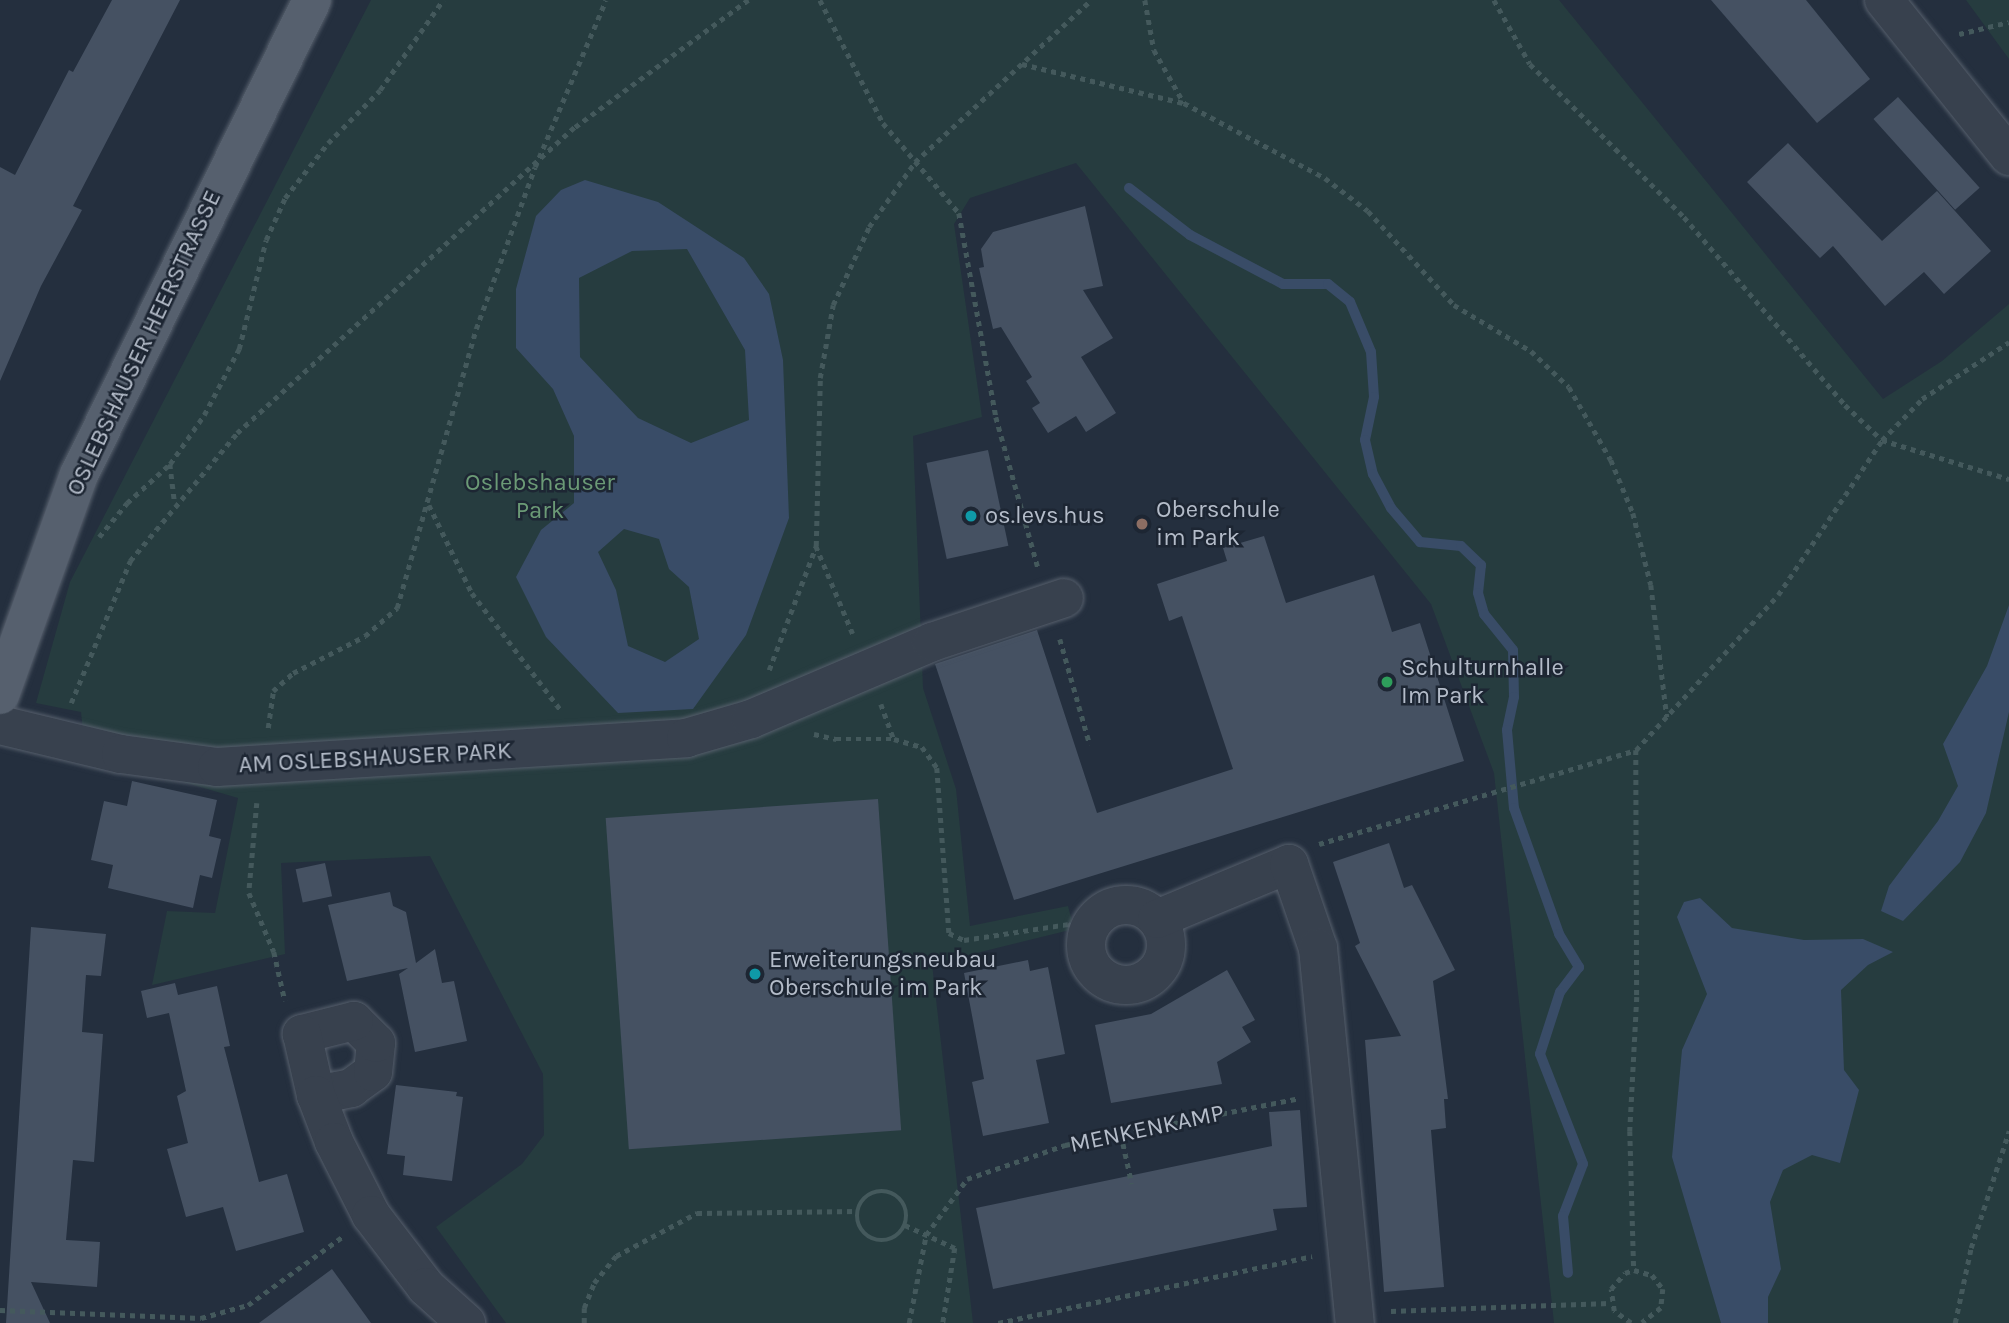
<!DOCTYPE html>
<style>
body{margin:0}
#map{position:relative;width:2009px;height:1323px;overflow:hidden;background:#242f3e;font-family:Karla,sans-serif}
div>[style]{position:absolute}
.green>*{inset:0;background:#263c3f}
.water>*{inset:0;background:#394c67}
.stream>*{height:10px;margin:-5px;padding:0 5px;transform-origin:5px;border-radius:5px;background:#394c67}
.building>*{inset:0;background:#455162;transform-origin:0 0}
.path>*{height:4.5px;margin-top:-2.25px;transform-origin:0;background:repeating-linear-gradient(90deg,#44595c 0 5px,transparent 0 10px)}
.path>.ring{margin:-2.25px;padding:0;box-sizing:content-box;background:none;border:4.5px solid #44595c;border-radius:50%}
.roads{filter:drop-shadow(0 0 2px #565f6c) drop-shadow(0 0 2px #565f6c)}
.minor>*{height:38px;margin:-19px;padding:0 19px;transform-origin:19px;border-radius:19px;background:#38414e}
.minor>.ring{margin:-19px;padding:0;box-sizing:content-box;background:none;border:38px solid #38414e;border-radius:50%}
.major>*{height:38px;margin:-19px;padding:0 19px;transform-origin:19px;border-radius:19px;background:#56606e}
.dots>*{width:19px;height:19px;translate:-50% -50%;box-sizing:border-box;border:4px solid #1d2633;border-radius:50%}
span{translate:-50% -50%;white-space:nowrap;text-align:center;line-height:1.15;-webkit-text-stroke:5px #1d2633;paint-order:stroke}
.street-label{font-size:24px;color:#b4bcc9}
.park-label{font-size:24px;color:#6b9a76}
.poi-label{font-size:24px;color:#b4bcc9}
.left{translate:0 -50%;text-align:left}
</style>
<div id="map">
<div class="green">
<div style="clip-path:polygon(371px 0,1559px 0,1883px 399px,1942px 361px,2009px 304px,2009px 1323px,1554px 1323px,1494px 773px,1431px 604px,1076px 163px,970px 198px,954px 224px,982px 417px,913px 436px,923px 688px,956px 789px,970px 926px,1068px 906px,1074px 929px,932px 964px,973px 1323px,506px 1323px,436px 1227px,522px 1164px,544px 1135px,543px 1074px,430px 856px,281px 863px,285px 954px,152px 985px,167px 911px,215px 913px,238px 798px,142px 770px,86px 760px,81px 712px,36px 703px,70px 582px)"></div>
<div style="clip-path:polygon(1966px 0,2009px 0,2009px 59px)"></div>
</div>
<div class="water">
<div style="clip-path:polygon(evenodd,585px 180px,658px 202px,744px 258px,769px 294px,783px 360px,789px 518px,746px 635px,693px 709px,618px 713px,546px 637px,516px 577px,541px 530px,574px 503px,574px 436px,553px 389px,516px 348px,516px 289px,536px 216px,561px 190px,585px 180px,687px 249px,745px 350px,749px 420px,691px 443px,638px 418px,580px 357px,579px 278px,632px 251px,687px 249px,585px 180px,624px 529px,659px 539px,669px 569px,689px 587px,699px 639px,665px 662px,628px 646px,616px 590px,598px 552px,624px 529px)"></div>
<div style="clip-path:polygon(2009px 605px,2009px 712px,1986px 813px,1960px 862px,1903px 921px,1881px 911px,1889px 886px,1938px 821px,1958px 786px,1943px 744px,1987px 666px)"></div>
<div style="clip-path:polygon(1700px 898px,1732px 928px,1804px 940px,1863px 939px,1893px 952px,1868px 965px,1841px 990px,1844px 1070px,1859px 1090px,1840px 1163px,1812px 1155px,1783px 1170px,1770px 1202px,1781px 1269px,1768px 1297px,1768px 1323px,1721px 1323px,1672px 1157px,1682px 1050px,1707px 994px,1677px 917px,1684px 902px)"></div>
</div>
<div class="stream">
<div style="left:1129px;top:188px;width:77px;rotate:37.6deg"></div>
<div style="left:1190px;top:235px;width:105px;rotate:27.8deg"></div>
<div style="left:1283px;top:284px;width:45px"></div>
<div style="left:1328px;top:284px;width:28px;rotate:39deg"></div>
<div style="left:1350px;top:302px;width:54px;rotate:67.2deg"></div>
<div style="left:1371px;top:352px;width:45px;rotate:86.2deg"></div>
<div style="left:1374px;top:397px;width:44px;rotate:101.8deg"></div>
<div style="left:1365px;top:440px;width:35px;rotate:77deg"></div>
<div style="left:1373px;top:474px;width:38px;rotate:62deg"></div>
<div style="left:1391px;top:508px;width:45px;rotate:49.5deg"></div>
<div style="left:1420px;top:542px;width:41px;rotate:5.6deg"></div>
<div style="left:1461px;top:546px;width:28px;rotate:44deg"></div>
<div style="left:1481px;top:565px;width:28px;rotate:96deg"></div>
<div style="left:1478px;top:593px;width:22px;rotate:74deg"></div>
<div style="left:1484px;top:614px;width:46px;rotate:51.1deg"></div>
<div style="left:1513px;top:650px;width:47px;rotate:88.8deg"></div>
<div style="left:1514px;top:697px;width:34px;rotate:102deg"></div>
<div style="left:1507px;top:730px;width:78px;rotate:84.9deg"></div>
<div style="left:1514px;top:808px;width:134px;rotate:70.3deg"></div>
<div style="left:1559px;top:934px;width:39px;rotate:59deg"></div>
<div style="left:1579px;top:967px;width:31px;rotate:127deg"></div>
<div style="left:1560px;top:992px;width:65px;rotate:107.9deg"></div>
<div style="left:1540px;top:1054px;width:118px;rotate:68.6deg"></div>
<div style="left:1583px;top:1164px;width:56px;rotate:111deg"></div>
<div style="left:1563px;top:1216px;width:57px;rotate:85deg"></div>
</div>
<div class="building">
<div style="clip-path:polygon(112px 0,180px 0,73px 206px,82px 210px,41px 286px,0 381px,0 167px,15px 175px,69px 70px,73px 72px)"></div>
<div style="clip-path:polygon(1711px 0,1806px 0,1870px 79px,1817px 123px)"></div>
<div style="left:1898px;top:97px;width:122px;height:33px;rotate:48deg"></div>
<div style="clip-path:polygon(1788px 143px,1882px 241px,1937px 191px,1991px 251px,1944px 294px,1924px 272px,1885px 306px,1833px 246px,1820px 258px,1747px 182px)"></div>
<div style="clip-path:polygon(1085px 206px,1103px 286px,1083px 290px,1113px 338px,1081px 357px,1116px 413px,1086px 432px,1076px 416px,1048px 433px,1032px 408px,1040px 403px,1026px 381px,1032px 377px,1001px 327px,993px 329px,979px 268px,984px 267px,981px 249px,993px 232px)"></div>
<div style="left:988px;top:450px;width:98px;height:63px;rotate:78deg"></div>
<div style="clip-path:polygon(1264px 536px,1286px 603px,1374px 575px,1392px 632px,1420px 623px,1464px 761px,1014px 900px,935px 664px,1037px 630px,1097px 813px,1233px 769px,1182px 616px,1169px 621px,1157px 584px,1227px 561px,1223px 548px)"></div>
<div style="clip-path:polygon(132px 781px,217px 800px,209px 836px,221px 839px,212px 878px,200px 875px,193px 908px,108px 888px,113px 865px,91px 860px,104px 801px,127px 806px)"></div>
<div style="left:878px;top:799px;width:332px;height:273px;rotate:86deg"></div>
<div style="clip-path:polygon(1389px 843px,1404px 888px,1412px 885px,1455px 970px,1433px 981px,1448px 1099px,1444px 1099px,1446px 1128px,1431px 1130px,1444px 1287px,1384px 1292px,1365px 1040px,1401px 1036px,1355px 946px,1360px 943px,1333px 862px)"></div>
<div style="left:325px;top:863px;width:34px;height:30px;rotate:78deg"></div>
<div style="clip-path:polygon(390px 892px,393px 906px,406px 912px,416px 963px,435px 949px,442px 983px,454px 981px,467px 1041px,415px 1052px,399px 974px,408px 968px,347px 981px,328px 905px)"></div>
<div style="clip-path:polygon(31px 927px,106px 934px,101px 976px,86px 975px,82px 1032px,103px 1034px,94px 1162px,73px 1160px,66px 1240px,100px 1242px,97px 1287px,31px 1282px,50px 1323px,6px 1323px)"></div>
<div style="clip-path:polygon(1028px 960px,1030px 971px,1048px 967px,1065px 1054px,1036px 1060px,1049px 1123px,983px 1136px,972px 1082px,984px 1079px,964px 973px)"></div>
<div style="clip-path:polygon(1227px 970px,1255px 1020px,1242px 1027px,1251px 1042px,1217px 1062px,1222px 1084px,1111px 1103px,1095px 1025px,1151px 1014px)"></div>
<div style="clip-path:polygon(175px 983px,178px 995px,217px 986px,230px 1046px,224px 1047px,259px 1182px,287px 1174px,304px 1232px,236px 1251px,223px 1207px,186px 1217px,167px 1149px,188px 1143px,177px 1096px,186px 1091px,169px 1013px,147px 1018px,141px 991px)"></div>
<div style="clip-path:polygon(396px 1085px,457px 1092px,456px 1096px,463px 1097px,452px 1181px,403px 1175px,405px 1156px,387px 1154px)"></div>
<div style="clip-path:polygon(1300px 1110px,1307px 1207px,1273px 1209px,1277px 1230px,993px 1289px,976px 1208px,1272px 1146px,1269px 1112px)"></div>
<div style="clip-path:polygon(332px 1269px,371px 1323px,259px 1323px)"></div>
</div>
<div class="path">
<div style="left:820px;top:0;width:138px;rotate:62.9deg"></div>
<div style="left:883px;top:123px;width:118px;rotate:49.8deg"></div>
<div style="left:959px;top:213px;width:207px;rotate:79.7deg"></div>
<div style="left:996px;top:417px;width:156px;rotate:74.4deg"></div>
<div style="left:1145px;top:0;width:51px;rotate:79.8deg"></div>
<div style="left:1154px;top:50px;width:61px;rotate:60.5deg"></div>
<div style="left:1184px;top:103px;width:160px;rotate:28deg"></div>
<div style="left:1325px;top:178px;width:54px;rotate:37.5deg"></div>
<div style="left:1368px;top:211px;width:127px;rotate:47.5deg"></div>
<div style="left:1454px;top:305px;width:90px;rotate:30.9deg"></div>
<div style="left:1531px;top:351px;width:52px;rotate:43.5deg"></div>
<div style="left:1569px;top:387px;width:84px;rotate:60.1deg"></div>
<div style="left:1611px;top:460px;width:57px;rotate:67.5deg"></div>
<div style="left:1633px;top:513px;width:74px;rotate:76deg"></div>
<div style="left:1651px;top:585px;width:133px;rotate:83.1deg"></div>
<div style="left:1494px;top:0;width:73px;rotate:60.6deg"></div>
<div style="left:1530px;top:64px;width:217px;rotate:44.8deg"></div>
<div style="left:1684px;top:217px;width:248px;rotate:49.4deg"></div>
<div style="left:1845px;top:405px;width:51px;rotate:43.4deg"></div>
<div style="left:1882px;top:440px;width:133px;rotate:17.1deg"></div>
<div style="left:1959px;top:34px;width:51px;rotate:-13.5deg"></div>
<div style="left:1022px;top:64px;width:166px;rotate:13.6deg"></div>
<div style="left:170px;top:464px;width:38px;rotate:83deg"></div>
<div style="left:429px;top:505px;width:98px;rotate:64deg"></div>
<div style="left:472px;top:593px;width:146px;rotate:52.8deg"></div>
<div style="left:99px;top:537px;width:44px;rotate:-50.5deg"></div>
<div style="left:127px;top:503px;width:58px;rotate:-42.2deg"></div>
<div style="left:170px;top:464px;width:60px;rotate:-55.2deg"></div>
<div style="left:204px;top:415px;width:75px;rotate:-62.1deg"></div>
<div style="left:239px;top:349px;width:112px;rotate:-76.1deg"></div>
<div style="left:266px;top:240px;width:46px;rotate:-65.7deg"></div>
<div style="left:285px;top:198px;width:70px;rotate:-52deg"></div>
<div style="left:328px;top:143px;width:74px;rotate:-45.5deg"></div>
<div style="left:380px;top:90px;width:110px;rotate:-55deg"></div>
<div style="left:816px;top:546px;width:95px;rotate:67.2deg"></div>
<div style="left:1060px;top:639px;width:110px;rotate:74.2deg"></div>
<div style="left:769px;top:670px;width:133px;rotate:-69.2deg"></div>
<div style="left:816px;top:546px;width:168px;rotate:-88.6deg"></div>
<div style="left:820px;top:378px;width:74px;rotate:-79.9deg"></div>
<div style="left:833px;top:305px;width:86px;rotate:-65.2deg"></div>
<div style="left:869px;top:227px;width:80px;rotate:-54.7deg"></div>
<div style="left:915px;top:162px;width:239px;rotate:-42.6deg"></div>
<div style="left:71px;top:703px;width:154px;rotate:-67.4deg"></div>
<div style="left:130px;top:561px;width:167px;rotate:-50.1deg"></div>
<div style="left:237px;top:433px;width:456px;rotate:-42.2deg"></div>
<div style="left:575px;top:127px;width:215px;rotate:-36.3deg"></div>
<div style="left:881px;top:704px;width:37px;rotate:70deg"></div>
<div style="left:268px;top:728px;width:37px;rotate:-82deg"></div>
<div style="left:273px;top:691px;width:27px;rotate:-42deg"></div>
<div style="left:293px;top:673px;width:81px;rotate:-27.2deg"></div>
<div style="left:365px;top:636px;width:43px;rotate:-41.2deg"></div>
<div style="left:397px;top:608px;width:290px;rotate:-74.2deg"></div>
<div style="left:476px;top:329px;width:172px;rotate:-70deg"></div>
<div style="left:535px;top:167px;width:181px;rotate:-67deg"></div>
<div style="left:814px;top:734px;width:23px;rotate:13deg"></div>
<div style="left:836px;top:739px;width:58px"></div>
<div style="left:894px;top:739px;width:29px;rotate:16deg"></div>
<div style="left:922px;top:747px;width:26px;rotate:54deg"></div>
<div style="left:937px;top:768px;width:165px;rotate:85.8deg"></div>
<div style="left:949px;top:933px;width:17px;rotate:25deg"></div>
<div style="left:964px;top:940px;width:105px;rotate:-8.7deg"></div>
<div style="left:1068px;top:924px;width:22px;rotate:22deg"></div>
<div style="left:1636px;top:750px;width:210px;rotate:-47.5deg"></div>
<div style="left:1778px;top:595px;width:187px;rotate:-56.1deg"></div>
<div style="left:1882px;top:440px;width:57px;rotate:-45.7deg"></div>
<div style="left:1922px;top:399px;width:104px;rotate:-33.2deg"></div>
<div style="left:257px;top:803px;width:90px;rotate:95.1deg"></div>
<div style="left:249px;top:893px;width:64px;rotate:67deg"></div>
<div style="left:274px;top:952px;width:50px;rotate:77.3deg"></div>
<div style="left:1319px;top:844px;width:331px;rotate:-16.5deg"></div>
<div style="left:1636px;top:750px;width:247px;rotate:89.8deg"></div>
<div style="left:1637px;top:997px;width:134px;rotate:93deg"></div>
<div style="left:1630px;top:1131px;width:139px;rotate:88.4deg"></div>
<div style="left:1121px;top:1134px;width:51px;rotate:77.6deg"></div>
<div class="ring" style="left:857px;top:1191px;width:45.5px;height:45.5px"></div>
<div style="left:905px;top:1225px;width:55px;rotate:24.7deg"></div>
<div style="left:955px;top:1248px;width:76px;rotate:99.1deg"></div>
<div style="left:0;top:1310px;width:201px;rotate:2.3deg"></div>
<div style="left:201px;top:1318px;width:49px;rotate:-15.5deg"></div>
<div style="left:248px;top:1305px;width:116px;rotate:-35.9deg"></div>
<div style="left:1391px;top:1311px;width:219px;rotate:-2.1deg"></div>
<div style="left:584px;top:1323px;width:15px;rotate:-90deg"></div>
<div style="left:584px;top:1308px;width:27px;rotate:-68deg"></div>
<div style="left:594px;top:1283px;width:35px;rotate:-51deg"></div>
<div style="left:616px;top:1256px;width:92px;rotate:-28deg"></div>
<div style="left:697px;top:1213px;width:160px;rotate:-0.7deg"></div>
<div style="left:909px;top:1323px;width:90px;rotate:-79.1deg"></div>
<div style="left:926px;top:1235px;width:69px;rotate:-53.8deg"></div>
<div style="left:967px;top:1179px;width:104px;rotate:-19.1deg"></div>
<div style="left:1065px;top:1145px;width:236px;rotate:-11.3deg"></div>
<div style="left:998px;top:1323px;width:321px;rotate:-12deg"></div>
<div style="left:1631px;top:1323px;width:21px;rotate:-145deg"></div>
<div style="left:1614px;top:1311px;width:22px;rotate:-98deg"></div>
<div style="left:1611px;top:1289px;width:21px;rotate:-49deg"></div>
<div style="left:1625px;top:1273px;width:9px;rotate:-18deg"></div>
<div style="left:1634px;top:1270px;width:19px;rotate:16deg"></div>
<div style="left:1652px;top:1275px;width:18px;rotate:52deg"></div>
<div style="left:1663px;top:1289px;width:19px;rotate:96deg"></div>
<div style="left:1661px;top:1308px;width:24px;rotate:142deg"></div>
<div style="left:1955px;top:1323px;width:77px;rotate:-78deg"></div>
<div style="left:1971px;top:1248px;width:123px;rotate:-72deg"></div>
</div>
<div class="roads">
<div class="minor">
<div style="left:1884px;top:0;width:200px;rotate:51.3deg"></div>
<div style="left:0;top:725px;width:124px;rotate:13.5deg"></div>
<div style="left:121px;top:754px;width:97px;rotate:7.7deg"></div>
<div style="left:217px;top:767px;width:470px;rotate:-3.5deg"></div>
<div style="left:686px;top:738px;width:68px;rotate:-16.3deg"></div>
<div style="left:751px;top:719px;width:197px;rotate:-23deg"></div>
<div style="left:932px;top:642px;width:139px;rotate:-18.4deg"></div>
<div class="ring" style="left:1086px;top:905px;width:42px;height:42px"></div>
<div style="left:1157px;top:919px;width:143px;rotate:-22.6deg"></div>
<div style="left:1289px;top:864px;width:89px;rotate:71deg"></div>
<div style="left:1318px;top:948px;width:377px;rotate:84.4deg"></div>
<div style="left:316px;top:1095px;width:36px;rotate:-11deg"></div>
<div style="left:351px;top:1088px;width:27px;rotate:-36deg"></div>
<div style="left:373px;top:1072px;width:29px;rotate:-84deg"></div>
<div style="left:376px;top:1043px;width:31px;rotate:-135deg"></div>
<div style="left:354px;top:1021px;width:54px;rotate:166deg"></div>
<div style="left:302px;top:1034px;width:63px;rotate:77.1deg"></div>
<div style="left:316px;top:1095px;width:50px;rotate:69deg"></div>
<div style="left:334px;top:1142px;width:82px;rotate:63.1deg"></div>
<div style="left:371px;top:1215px;width:91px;rotate:52.6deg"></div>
<div style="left:426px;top:1287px;width:54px;rotate:42deg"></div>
</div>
<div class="major">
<div style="left:0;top:695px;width:232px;rotate:-70.3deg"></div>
<div style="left:78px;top:477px;width:531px;rotate:-63.87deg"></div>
</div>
</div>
<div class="dots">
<div style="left:971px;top:516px;background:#0f9aa8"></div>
<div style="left:1142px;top:524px;background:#8d6e63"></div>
<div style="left:1387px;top:682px;background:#2e9e5b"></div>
<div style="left:755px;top:974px;background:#0f9aa8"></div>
</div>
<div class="street-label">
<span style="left:144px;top:343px;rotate:-65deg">OSLEBSHAUSER HEERSTRASSE</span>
<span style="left:375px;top:758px;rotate:-3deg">AM OSLEBSHAUSER PARK</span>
<span style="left:1147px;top:1129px;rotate:-12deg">MENKENKAMP</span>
</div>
<div class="park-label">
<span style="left:540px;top:497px">Oslebshauser<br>Park</span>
</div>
<div class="poi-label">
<span class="left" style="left:1156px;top:524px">Oberschule<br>im Park</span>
<span class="left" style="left:985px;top:516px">os.levs.hus</span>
<span class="left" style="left:1401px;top:682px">Schulturnhalle<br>Im Park</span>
<span class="left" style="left:769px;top:974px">Erweiterungsneubau<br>Oberschule im Park</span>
</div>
</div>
